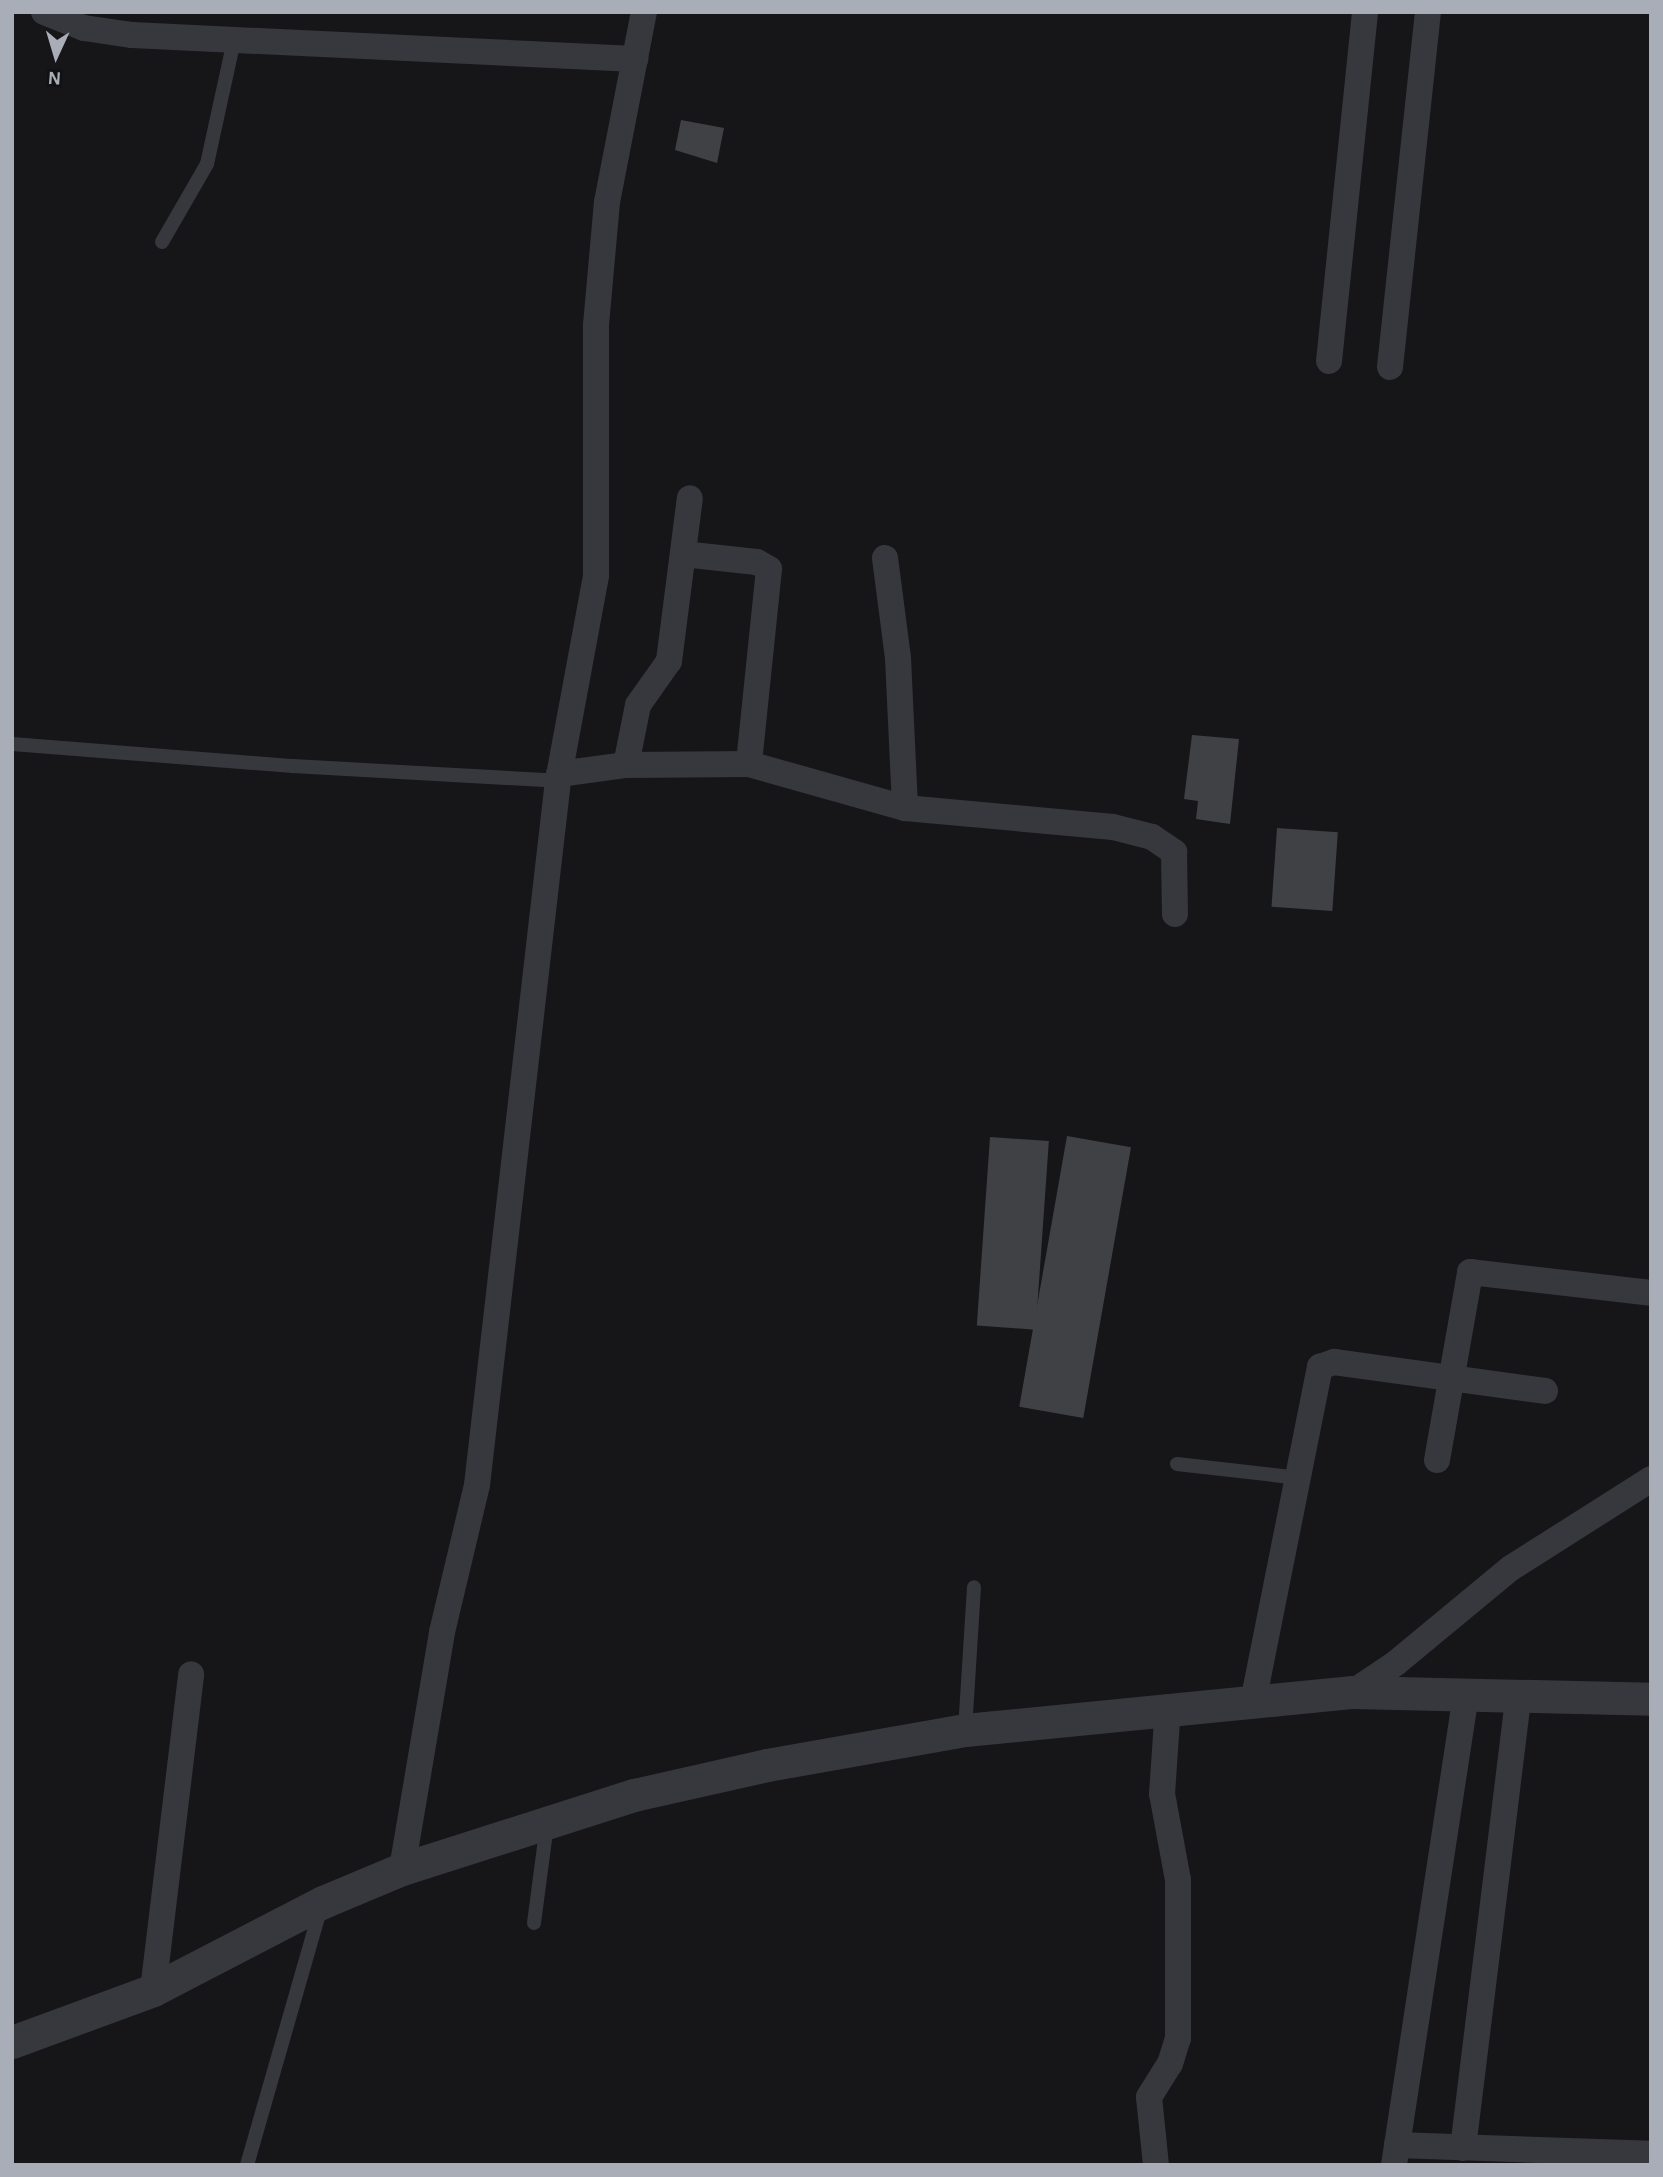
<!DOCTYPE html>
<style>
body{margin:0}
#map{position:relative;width:1663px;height:2177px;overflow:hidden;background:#161618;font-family:"Alegreya Sans",sans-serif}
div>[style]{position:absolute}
.building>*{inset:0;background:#404145;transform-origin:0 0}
.service>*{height:14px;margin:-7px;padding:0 7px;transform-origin:7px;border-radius:7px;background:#37383d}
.minor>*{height:26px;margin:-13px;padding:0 13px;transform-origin:13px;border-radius:13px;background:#37383d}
.tertiary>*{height:33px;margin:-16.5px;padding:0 16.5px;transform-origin:16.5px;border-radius:16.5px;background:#37383d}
span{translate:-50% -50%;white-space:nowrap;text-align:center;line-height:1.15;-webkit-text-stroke:5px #111113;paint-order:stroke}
.frame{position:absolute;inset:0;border:14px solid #a8adb8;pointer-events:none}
.north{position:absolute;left:21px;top:21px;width:70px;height:70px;-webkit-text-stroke:5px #111113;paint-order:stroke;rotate:184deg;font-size:19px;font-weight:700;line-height:28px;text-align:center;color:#a8adb8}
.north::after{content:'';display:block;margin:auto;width:24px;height:32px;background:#a8adb8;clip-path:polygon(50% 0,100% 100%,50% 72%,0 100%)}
</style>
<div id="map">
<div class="building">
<div style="clip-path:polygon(681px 120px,724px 128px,717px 163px,675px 150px)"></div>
<div style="clip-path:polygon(1192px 735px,1239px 739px,1230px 824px,1196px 819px,1198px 801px,1184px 799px)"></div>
<div style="left:1277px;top:828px;width:61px;height:79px;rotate:4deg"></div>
<div style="left:1067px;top:1136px;width:65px;height:275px;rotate:10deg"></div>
<div style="left:990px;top:1137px;width:59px;height:189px;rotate:4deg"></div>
</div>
<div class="service">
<div style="left:162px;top:242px;width:90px;rotate:-60deg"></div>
<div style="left:207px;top:164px;width:127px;rotate:-77.7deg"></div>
<div style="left:12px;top:744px;width:282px;rotate:4.5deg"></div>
<div style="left:293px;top:766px;width:265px;rotate:3.2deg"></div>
<div style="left:1177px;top:1464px;width:123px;rotate:6.5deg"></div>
<div style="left:965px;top:1730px;width:143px;rotate:-86.4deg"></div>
<div style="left:534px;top:1923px;width:100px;rotate:-82.5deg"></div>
<div style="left:247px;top:2165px;width:268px;rotate:-74deg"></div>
</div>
<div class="minor">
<div style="left:44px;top:12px;width:43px;rotate:21.8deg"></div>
<div style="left:84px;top:28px;width:49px;rotate:8.3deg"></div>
<div style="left:132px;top:35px;width:504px;rotate:2.73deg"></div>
<div style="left:1329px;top:361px;width:351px;rotate:-84.1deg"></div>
<div style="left:1390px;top:367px;width:357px;rotate:-83.9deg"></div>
<div style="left:683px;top:554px;width:74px;rotate:6.2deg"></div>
<div style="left:757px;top:562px;width:14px;rotate:30deg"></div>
<div style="left:769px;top:569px;width:196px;rotate:95.9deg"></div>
<div style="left:885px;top:558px;width:101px;rotate:82.6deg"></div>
<div style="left:898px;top:658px;width:150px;rotate:87.3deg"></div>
<div style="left:626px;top:765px;width:61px;rotate:-78.7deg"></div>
<div style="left:638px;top:705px;width:54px;rotate:-54.8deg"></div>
<div style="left:669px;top:661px;width:164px;rotate:-82.7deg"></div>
<div style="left:559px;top:774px;width:68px;rotate:-7.7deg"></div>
<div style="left:626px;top:765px;width:123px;rotate:-0.5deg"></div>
<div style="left:749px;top:764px;width:162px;rotate:15.8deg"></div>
<div style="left:905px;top:808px;width:209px;rotate:5.2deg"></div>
<div style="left:1113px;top:827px;width:40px;rotate:14.4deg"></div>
<div style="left:1152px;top:837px;width:27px;rotate:34deg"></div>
<div style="left:1174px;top:852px;width:62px;rotate:89.1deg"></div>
<div style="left:1437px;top:1460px;width:191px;rotate:-80deg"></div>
<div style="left:1470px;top:1272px;width:182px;rotate:6.6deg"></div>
<div style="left:1353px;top:1692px;width:52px;rotate:-34deg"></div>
<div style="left:1396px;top:1663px;width:149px;rotate:-39.6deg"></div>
<div style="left:1511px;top:1568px;width:166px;rotate:-32.4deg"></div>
<div style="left:1253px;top:1702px;width:342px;rotate:-78.7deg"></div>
<div style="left:1320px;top:1367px;width:15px;rotate:-20deg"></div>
<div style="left:1334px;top:1362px;width:213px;rotate:7.8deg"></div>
<div style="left:402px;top:1869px;width:240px;rotate:-80.4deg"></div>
<div style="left:442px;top:1632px;width:151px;rotate:-76.6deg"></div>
<div style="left:477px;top:1485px;width:709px;rotate:-83.44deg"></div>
<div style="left:558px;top:781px;width:209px;rotate:-79.5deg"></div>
<div style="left:596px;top:575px;width:250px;rotate:-90deg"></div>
<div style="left:596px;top:325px;width:123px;rotate:-84.9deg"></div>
<div style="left:607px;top:202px;width:194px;rotate:-79deg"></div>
<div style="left:153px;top:1990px;width:318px;rotate:-83.1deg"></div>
<div style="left:1397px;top:2145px;width:254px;rotate:2deg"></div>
<div style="left:1463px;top:2148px;width:454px;rotate:-83deg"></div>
<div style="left:1156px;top:2165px;width:68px;rotate:-95.9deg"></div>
<div style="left:1149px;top:2097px;width:39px;rotate:-58deg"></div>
<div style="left:1170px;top:2064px;width:27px;rotate:-73deg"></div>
<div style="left:1178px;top:2038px;width:158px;rotate:-90deg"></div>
<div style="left:1178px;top:1880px;width:87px;rotate:-100.5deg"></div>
<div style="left:1162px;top:1794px;width:87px;rotate:-86.1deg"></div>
<div style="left:1394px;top:2165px;width:474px;rotate:-81.3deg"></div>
</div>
<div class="tertiary">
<div style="left:12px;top:2042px;width:150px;rotate:-20.2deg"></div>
<div style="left:153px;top:1990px;width:191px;rotate:-27.4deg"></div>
<div style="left:323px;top:1902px;width:86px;rotate:-22.7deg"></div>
<div style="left:402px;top:1869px;width:244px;rotate:-17.7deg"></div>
<div style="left:634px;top:1795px;width:136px;rotate:-12.7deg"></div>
<div style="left:767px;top:1765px;width:201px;rotate:-10deg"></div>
<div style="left:965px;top:1730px;width:390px;rotate:-5.6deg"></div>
<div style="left:1353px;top:1692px;width:298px;rotate:1.3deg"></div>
</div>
<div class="frame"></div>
<div class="north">N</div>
</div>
